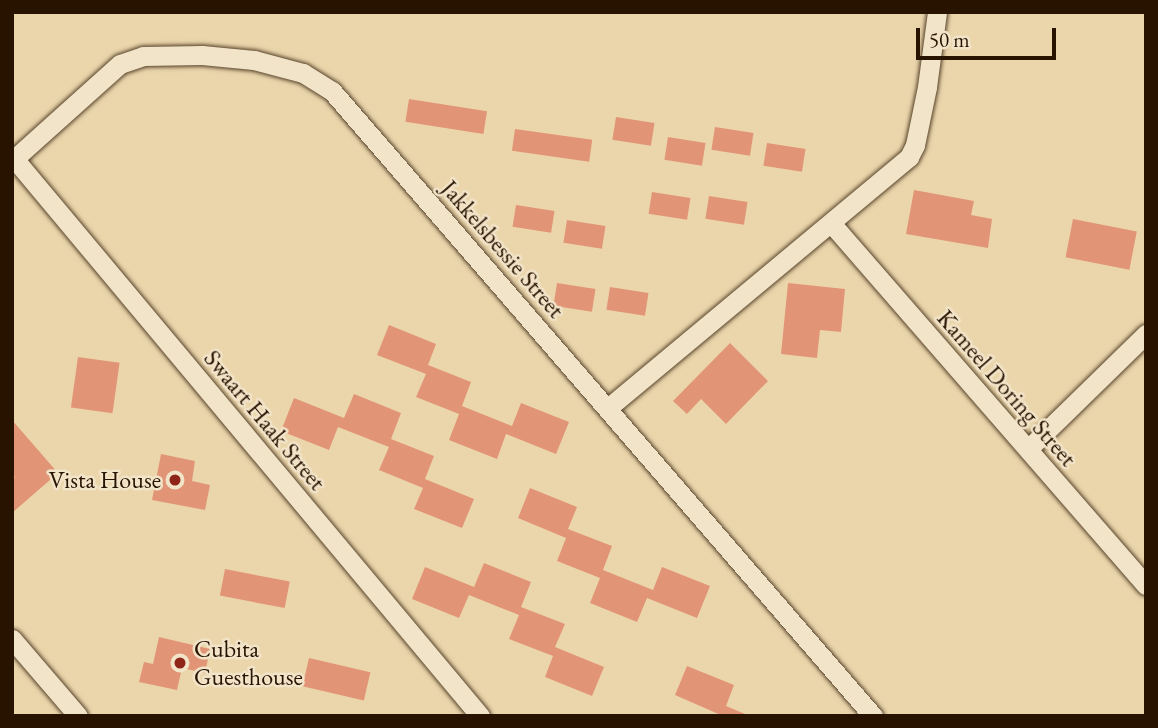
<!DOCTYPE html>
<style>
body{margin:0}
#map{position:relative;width:1158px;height:728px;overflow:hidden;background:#ebd6ac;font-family:"EB Garamond",serif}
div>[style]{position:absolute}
.building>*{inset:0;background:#e29576;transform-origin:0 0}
.roads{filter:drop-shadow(0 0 2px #58442b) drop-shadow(0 0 2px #58442b)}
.minor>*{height:19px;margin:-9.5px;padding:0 9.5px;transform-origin:9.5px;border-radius:9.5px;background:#f2e4c9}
.dots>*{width:19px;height:19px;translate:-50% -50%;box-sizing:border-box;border:4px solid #f2e4c9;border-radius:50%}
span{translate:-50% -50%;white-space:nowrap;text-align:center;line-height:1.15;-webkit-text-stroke:5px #f2e4c9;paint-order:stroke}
.street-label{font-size:24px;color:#271300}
.poi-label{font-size:24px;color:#271300}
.right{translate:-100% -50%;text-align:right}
.left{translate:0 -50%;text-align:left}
.frame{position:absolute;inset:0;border:14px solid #271300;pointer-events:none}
.scale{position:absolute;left:916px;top:28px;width:140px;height:32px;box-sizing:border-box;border:4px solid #271300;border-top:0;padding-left:9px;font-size:21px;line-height:24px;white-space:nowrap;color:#271300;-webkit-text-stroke:5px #f2e4c9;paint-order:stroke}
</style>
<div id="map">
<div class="building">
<div style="left:409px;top:99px;width:79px;height:23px;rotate:9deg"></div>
<div style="left:616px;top:117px;width:39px;height:23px;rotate:9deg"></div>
<div style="left:715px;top:127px;width:39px;height:23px;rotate:9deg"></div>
<div style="left:515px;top:129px;width:78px;height:22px;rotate:8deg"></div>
<div style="left:668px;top:137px;width:38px;height:23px;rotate:9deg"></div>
<div style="left:767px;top:143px;width:39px;height:23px;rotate:9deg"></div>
<div style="clip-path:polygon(914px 190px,974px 201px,971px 215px,992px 219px,988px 248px,906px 234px)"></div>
<div style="left:652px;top:192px;width:39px;height:22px;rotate:9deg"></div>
<div style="left:709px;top:196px;width:39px;height:23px;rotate:9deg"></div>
<div style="left:516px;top:205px;width:39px;height:22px;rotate:9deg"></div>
<div style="left:1073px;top:219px;width:65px;height:39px;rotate:11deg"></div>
<div style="left:567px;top:220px;width:39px;height:23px;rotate:9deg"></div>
<div style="left:557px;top:283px;width:39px;height:23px;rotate:9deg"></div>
<div style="clip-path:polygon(788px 283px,845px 289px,841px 332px,820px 330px,817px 358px,781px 354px)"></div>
<div style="left:610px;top:287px;width:39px;height:23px;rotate:9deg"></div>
<div style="clip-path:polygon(389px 325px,436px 344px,428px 365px,471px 382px,462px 406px,512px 426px,521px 403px,569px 422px,556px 454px,506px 434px,497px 459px,449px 440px,459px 414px,416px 397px,426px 374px,377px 355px)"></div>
<div style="clip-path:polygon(730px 343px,768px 381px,726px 424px,701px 399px,687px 414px,673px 401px)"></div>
<div style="left:78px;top:357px;width:42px;height:51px;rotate:8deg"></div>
<div style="clip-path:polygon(354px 394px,401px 413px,391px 439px,434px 456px,425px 479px,474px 499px,462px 528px,414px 509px,423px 488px,379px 470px,389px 447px,338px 427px,329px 450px,281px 431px,294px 398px,344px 418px)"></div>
<div style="clip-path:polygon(12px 420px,58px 473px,12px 513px,12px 480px,15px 477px,12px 474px)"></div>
<div style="clip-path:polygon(161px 454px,195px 461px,192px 481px,210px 485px,205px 510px,152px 500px)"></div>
<div style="clip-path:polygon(530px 488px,577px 507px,568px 529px,612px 546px,603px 570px,653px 590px,662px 567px,710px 586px,697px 618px,647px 598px,637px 622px,590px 603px,600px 578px,557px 561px,566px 538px,518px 518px)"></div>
<div style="clip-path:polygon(484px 563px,531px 582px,521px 607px,565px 624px,555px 647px,604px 667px,592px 696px,545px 677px,553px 656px,509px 639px,519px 615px,469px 595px,459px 618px,412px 599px,425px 567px,474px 587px)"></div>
<div style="left:225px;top:569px;width:66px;height:27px;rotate:11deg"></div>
<div style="clip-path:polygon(159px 637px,210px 649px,205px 673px,182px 668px,177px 690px,139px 682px,144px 662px,153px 664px)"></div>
<div style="left:309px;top:658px;width:63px;height:29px;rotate:13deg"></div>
<div style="clip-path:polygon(687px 666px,734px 685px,726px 706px,750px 716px,723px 716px,675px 695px)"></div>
</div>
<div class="roads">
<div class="minor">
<div style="left:12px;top:156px;width:730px;rotate:50.11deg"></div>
<div style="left:14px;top:159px;width:142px;rotate:-41.9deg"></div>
<div style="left:120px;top:64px;width:24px;rotate:-19deg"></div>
<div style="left:143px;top:56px;width:59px;rotate:-1deg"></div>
<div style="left:202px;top:55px;width:52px;rotate:5.5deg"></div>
<div style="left:254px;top:60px;width:51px;rotate:14.9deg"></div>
<div style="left:303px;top:73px;width:34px;rotate:32deg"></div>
<div style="left:332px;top:91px;width:827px;rotate:49.12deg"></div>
<div style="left:831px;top:223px;width:480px;rotate:49deg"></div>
<div style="left:609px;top:407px;width:391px;rotate:-39.8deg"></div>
<div style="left:909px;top:157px;width:13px;rotate:-63deg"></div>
<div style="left:915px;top:145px;width:59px;rotate:-78.3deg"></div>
<div style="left:927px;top:87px;width:76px;rotate:-82.4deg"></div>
<div style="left:1028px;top:449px;width:165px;rotate:-44.3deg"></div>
<div style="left:12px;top:639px;width:101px;rotate:49.4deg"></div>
</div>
</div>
<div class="dots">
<div style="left:175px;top:480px;background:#8f2418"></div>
<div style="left:180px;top:663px;background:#8f2418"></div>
</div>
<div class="street-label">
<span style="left:503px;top:249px;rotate:49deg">Jakkelsbessie Street</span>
<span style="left:1007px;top:388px;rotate:49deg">Kameel Doring Street</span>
<span style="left:265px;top:420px;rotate:50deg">Swaart Haak Street</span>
</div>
<div class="poi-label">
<span class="right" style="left:161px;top:480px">Vista House</span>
<span class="left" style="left:194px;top:663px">Cubita<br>Guesthouse</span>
</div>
<div class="frame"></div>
<div class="scale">50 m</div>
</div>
